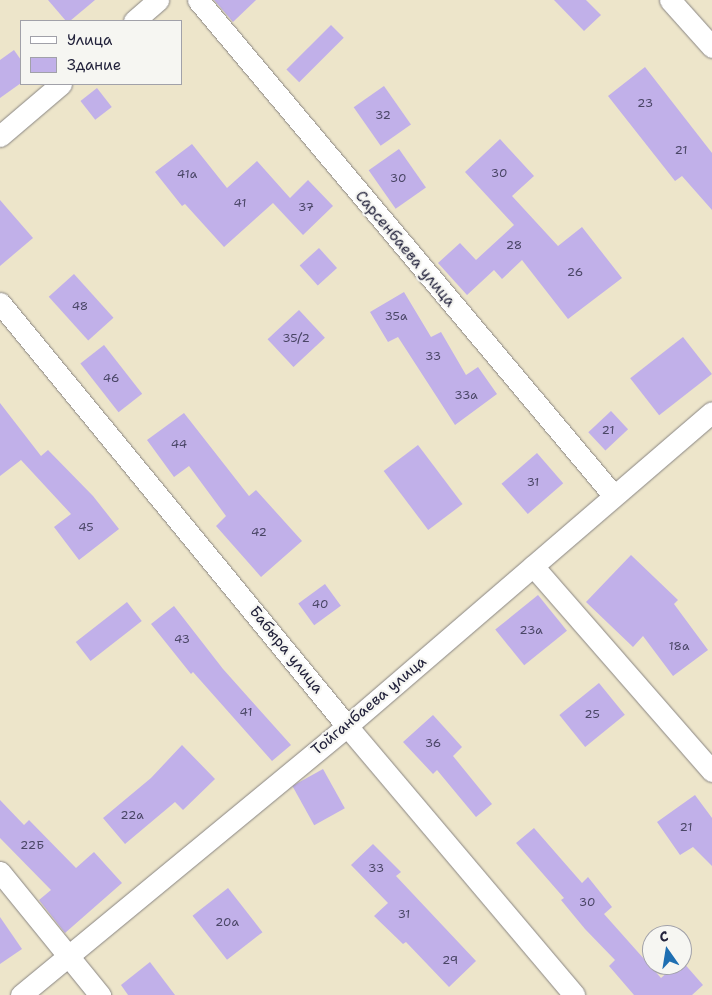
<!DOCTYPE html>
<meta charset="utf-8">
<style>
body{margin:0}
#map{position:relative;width:712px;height:995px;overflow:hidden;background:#ede5ca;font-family:"Shantell Sans",sans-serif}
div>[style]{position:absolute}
.building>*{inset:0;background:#c1b0e9;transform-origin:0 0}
.roads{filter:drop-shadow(0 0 1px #888482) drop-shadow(0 0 1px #888482)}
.minor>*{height:21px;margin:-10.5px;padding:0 10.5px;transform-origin:10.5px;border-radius:10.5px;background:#fff}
span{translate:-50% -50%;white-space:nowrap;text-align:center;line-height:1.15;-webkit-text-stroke:4.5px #f6f6f2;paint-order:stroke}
.number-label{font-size:12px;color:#4a4666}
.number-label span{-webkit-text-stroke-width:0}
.street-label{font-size:15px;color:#22223b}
.legend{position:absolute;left:20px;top:20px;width:162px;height:65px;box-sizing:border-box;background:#f6f6f2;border:1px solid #a1a1a9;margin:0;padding:6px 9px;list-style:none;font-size:15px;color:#22223b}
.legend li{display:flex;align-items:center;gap:10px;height:25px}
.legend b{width:25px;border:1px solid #a1a1a9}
.north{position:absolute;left:642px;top:925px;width:50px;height:50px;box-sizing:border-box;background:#f6f6f2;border:1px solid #a1a1a9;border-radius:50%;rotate:347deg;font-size:14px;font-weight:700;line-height:20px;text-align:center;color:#22223b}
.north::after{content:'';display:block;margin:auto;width:18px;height:22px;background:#1f6fb2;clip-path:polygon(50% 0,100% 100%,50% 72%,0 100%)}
</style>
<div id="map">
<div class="building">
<div style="clip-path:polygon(48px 0,95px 0,70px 21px,66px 21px)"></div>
<div style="clip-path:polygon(214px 0,256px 0,233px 22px)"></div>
<div style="clip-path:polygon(554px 0,586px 0,601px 15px,584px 31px)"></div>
<div style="left:331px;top:25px;width:18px;height:63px;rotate:45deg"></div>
<div style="clip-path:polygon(14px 50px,21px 60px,21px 83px,0 98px,0 60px)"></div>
<div style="clip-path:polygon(645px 67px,712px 153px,712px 210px,682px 176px,675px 181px,608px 96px)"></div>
<div style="left:384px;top:86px;width:47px;height:37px;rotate:55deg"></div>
<div style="left:97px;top:88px;width:24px;height:21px;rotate:52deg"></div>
<div style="clip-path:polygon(500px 139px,534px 176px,512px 196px,558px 246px,582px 227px,622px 278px,568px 319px,522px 260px,502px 279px,494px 270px,467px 295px,438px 263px,460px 243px,476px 260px,514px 225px,465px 172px)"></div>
<div style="clip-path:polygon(192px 144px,227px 188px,257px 161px,290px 198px,308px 180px,333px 206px,303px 235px,273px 203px,224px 247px,185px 204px,182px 206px,155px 172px)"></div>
<div style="left:399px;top:149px;width:47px;height:37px;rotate:55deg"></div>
<div style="clip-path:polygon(0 200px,33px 238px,0 266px)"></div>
<div style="left:319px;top:248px;width:27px;height:26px;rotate:48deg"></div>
<div style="left:74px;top:274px;width:59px;height:34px;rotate:48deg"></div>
<div style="clip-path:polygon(404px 292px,431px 337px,441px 332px,466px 375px,478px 367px,497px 394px,455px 425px,398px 337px,388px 342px,370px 312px)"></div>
<div style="left:299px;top:310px;width:38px;height:43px;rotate:47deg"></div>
<div style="left:683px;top:337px;width:47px;height:67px;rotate:52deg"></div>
<div style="left:104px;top:345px;width:62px;height:30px;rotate:52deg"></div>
<div style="clip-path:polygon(0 403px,41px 456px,48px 450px,93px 496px,119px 529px,79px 560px,54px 527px,71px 514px,21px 460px,0 476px)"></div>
<div style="left:611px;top:411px;width:25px;height:31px;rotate:47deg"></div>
<div style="clip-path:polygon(184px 413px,249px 496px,256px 490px,302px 541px,261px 577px,216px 526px,226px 516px,189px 466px,174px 477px,147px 440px)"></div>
<div style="left:418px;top:445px;width:74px;height:43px;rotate:53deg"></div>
<div style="left:537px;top:453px;width:40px;height:47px;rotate:49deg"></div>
<div style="clip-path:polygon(631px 555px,678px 600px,674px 604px,708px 650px,673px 676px,643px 636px,633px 647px,586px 602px)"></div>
<div style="left:325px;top:584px;width:27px;height:33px;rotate:54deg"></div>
<div style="left:538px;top:595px;width:46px;height:55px;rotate:51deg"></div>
<div style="left:127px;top:602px;width:24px;height:65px;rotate:52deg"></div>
<div style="clip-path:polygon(174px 606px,223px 669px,291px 745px,272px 761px,193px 672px,191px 674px,151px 624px)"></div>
<div style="left:599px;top:683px;width:41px;height:51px;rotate:51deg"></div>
<div style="clip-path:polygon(433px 715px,462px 747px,453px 756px,492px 804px,476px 817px,437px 770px,433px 774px,403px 742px)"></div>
<div style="clip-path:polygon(182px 745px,215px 779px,183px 810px,175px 802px,125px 844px,103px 818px,151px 778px)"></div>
<div style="left:323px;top:769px;width:45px;height:35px;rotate:61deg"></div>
<div style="clip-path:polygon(695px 795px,712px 818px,712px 866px,693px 847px,680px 855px,657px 822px)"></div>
<div style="clip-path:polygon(0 800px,24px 825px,29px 820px,76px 868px,94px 852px,122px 883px,65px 933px,39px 900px,51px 890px,0 838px)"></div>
<div style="clip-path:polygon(534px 828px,582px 883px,588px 877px,612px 907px,604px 914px,661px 978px,676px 965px,682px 965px,682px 961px,703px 985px,692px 995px,634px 995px,609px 966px,615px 960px,585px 929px,561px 900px,564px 898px,516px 843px)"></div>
<div style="clip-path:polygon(373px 844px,401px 872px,396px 876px,476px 961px,449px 987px,406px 942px,403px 944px,374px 916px,388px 903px,351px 865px)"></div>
<div style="left:228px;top:888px;width:56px;height:45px;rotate:52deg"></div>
<div style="clip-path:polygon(0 917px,22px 949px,0 964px)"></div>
<div style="clip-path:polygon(150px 962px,175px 995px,128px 995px,121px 985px)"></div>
</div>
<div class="roads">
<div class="minor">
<div style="left:198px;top:0;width:647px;rotate:50.01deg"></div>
<div style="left:670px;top:0;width:63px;rotate:48.2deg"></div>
<div style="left:134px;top:21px;width:32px;rotate:-41deg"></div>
<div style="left:0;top:136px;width:80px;rotate:-40.4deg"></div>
<div style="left:0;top:303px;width:547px;rotate:50.64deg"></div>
<div style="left:347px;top:726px;width:352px;rotate:49.8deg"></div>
<div style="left:533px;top:566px;width:272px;rotate:48.9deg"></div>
<div style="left:0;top:872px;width:159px;rotate:50.9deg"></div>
<div style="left:21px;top:995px;width:423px;rotate:-39.5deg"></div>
<div style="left:347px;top:726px;width:481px;rotate:-40.7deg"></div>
</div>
</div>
<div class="number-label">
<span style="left:645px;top:104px">23</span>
<span style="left:383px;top:116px">32</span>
<span style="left:681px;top:151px">21</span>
<span style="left:499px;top:174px">30</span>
<span style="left:187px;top:175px">41а</span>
<span style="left:398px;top:179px">30</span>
<span style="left:240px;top:204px">41</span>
<span style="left:306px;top:208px">37</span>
<span style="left:514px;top:246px">28</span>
<span style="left:575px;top:273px">26</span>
<span style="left:80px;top:307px">48</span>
<span style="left:396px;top:317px">35а</span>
<span style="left:296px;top:339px">35/2</span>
<span style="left:433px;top:357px">33</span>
<span style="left:111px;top:379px">46</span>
<span style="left:466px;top:396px">33а</span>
<span style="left:608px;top:431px">21</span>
<span style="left:179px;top:445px">44</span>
<span style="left:533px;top:483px">31</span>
<span style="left:86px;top:528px">45</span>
<span style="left:259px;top:533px">42</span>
<span style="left:320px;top:605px">40</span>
<span style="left:531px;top:631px">23а</span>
<span style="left:182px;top:640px">43</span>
<span style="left:679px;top:647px">18а</span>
<span style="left:246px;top:713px">41</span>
<span style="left:592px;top:715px">25</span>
<span style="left:433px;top:744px">36</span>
<span style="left:132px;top:816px">22а</span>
<span style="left:686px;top:828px">21</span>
<span style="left:32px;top:846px">22Б</span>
<span style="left:376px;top:869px">33</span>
<span style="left:587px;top:903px">30</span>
<span style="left:404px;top:915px">31</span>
<span style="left:227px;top:923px">20а</span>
<span style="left:450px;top:961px">29</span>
</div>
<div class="street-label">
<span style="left:405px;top:249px;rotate:50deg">Сарсенбаева улица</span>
<span style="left:286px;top:650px;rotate:51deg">Бабыра улица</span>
<span style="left:369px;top:706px;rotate:-40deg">Тойганбаева улица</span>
</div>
<ul class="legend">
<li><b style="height:6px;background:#fff"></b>Улица</li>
<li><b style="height:14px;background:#c1b0e9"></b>Здание</li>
</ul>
<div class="north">С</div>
</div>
